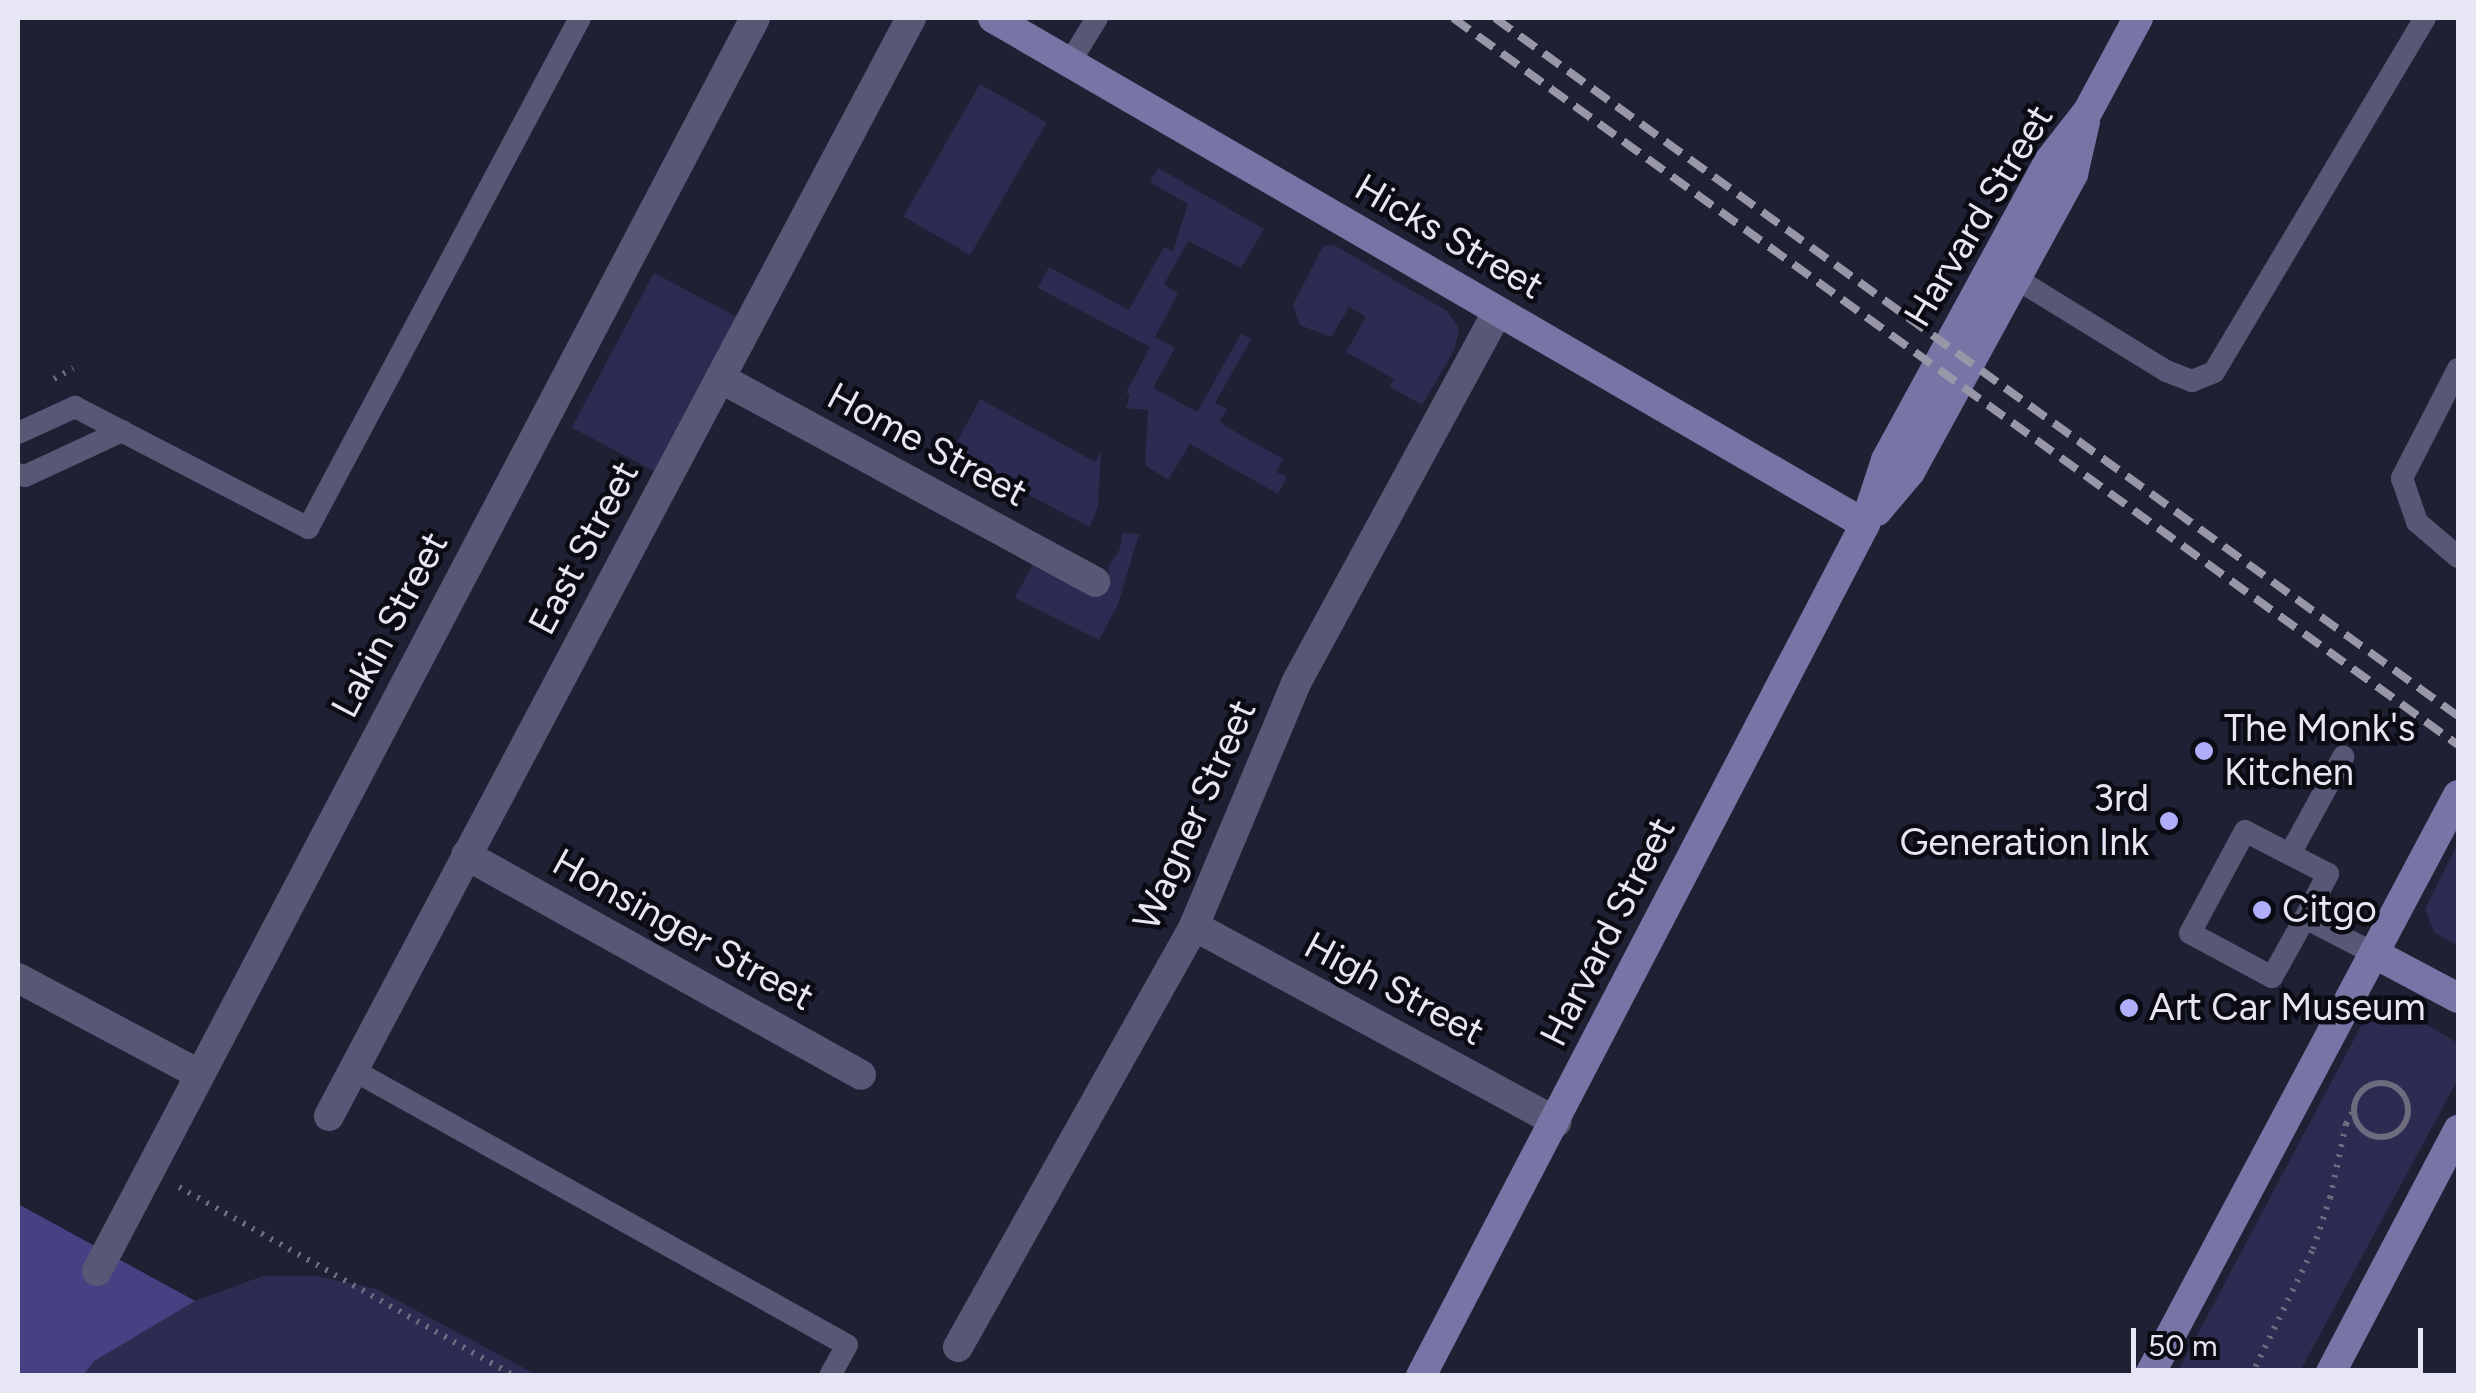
<!DOCTYPE html>
<style>
body{margin:0}
#map{position:relative;width:2476px;height:1393px;overflow:hidden;background:#202034;font-family:Figtree,sans-serif}
div>[style]{position:absolute}
.green>*{inset:0;background:#2e2b52;transform-origin:0 0}
.forest>*{inset:0;background:#474184}
.path>*{height:6px;margin-top:-3px;transform-origin:0;background:repeating-linear-gradient(90deg,#6c6c7e 0 2.5px,transparent 0 10.5px)}
.path>.ring{margin:-3px;padding:0;box-sizing:content-box;background:none;border:6px solid #6c6c7e;border-radius:50%}
.lane>*{height:22px;margin:-11px;padding:0 11px;transform-origin:11px;border-radius:11px;background:#585776}
.street>*{height:30px;margin:-15px;padding:0 15px;transform-origin:15px;border-radius:15px;background:#585776}
.secondary>*{height:30px;margin:-15px;padding:0 15px;transform-origin:15px;border-radius:15px;background:#7675a6}
.rail>*{height:8px;margin-top:-4px;transform-origin:0;background:repeating-linear-gradient(90deg,#9797a8 0 20px,transparent 0 30px)}
.dots>*{width:28px;height:28px;translate:-50% -50%;box-sizing:border-box;border:5px solid #0b0b14;border-radius:50%}
span{translate:-50% -50%;white-space:nowrap;text-align:center;line-height:1.15;-webkit-text-stroke:9px #0b0b14;paint-order:stroke}
.street-label{font-size:38px;color:#e6e6f5}
.poi-label{font-size:38px;color:#e6e6f5}
.left{translate:0 -50%;text-align:left}
.right{translate:-100% -50%;text-align:right}
.frame{position:absolute;inset:0;border:20px solid #e6e6f5;pointer-events:none}
.scale{position:absolute;left:2131px;top:1328px;width:292px;height:45px;box-sizing:border-box;border:5px solid #e6e6f5;border-top:0;padding-left:12px;font-size:30px;line-height:35px;white-space:nowrap;color:#e6e6f5;-webkit-text-stroke:8px #0b0b14;paint-order:stroke}
</style>
<div id="map">
<div class="green">
<div style="left:980px;top:84px;width:77px;height:153px;rotate:30deg"></div>
<div style="clip-path:polygon(1158px 168px,1264px 229px,1241px 268px,1188px 241px,1164px 284px,1178px 293px,1155px 337px,1175px 348px,1153px 388px,1197px 412px,1241px 334px,1251px 339px,1215px 403px,1227px 409px,1220px 421px,1225px 426px,1283px 459px,1276px 472px,1287px 477px,1278px 494px,1190px 444px,1168px 480px,1145px 465px,1148px 410px,1126px 408px,1130px 395px,1126px 393px,1150px 347px,1038px 288px,1049px 267px,1129px 310px,1164px 247px,1173px 251px,1188px 204px,1150px 182px)"></div>
<div style="clip-path:polygon(1334px 245px,1447px 311px,1459px 328px,1455px 349px,1422px 405px,1390px 387px,1394px 379px,1346px 352px,1366px 317px,1349px 307px,1331px 337px,1300px 325px,1293px 305px,1323px 246px)"></div>
<div style="left:654px;top:273px;width:95px;height:175px;rotate:28deg"></div>
<div style="clip-path:polygon(980px 399px,1095px 462px,1101px 452px,1098px 506px,1090px 527px,956px 457px,949px 470px,933px 462px,946px 437px,957px 442px)"></div>
<div style="clip-path:polygon(1122px 533px,1139px 534px,1118px 604px,1099px 640px,1015px 598px,1033px 564px,1093px 594px,1109px 576px,1108px 567px,1120px 549px)"></div>
<div style="clip-path:polygon(2458px 843px,2458px 946px,2434px 932px,2425px 909px)"></div>
<div style="clip-path:polygon(2395px 1006px,2458px 1043px,2458px 1079px,2298px 1375px,2176px 1375px,2361px 1026px,2373px 1012px)"></div>
<div style="clip-path:polygon(18px 1204px,195px 1301px,263px 1276px,317px 1276px,376px 1289px,537px 1375px,18px 1375px)"></div>
</div>
<div class="forest">
<div style="clip-path:polygon(18px 1204px,195px 1301px,94px 1361px,83px 1375px,18px 1375px)"></div>
</div>
<div class="path">
<div style="left:54px;top:379px;width:22px;rotate:-30deg"></div>
<div class="ring" style="left:2354px;top:1083px;width:48px;height:48px"></div>
<div style="left:179px;top:1187px;width:385px;rotate:29.4deg"></div>
<div style="left:2251px;top:1376px;width:141px;rotate:-64deg"></div>
<div style="left:2313px;top:1249px;width:54px;rotate:-71.6deg"></div>
<div style="left:2330px;top:1198px;width:76px;rotate:-77.8deg"></div>
<div style="left:2346px;top:1124px;width:15px;rotate:-62deg"></div>
</div>
<div class="lane">
<div style="left:1070px;top:62px;width:52px;rotate:-58.5deg"></div>
<div style="left:2015px;top:278px;width:177px;rotate:31.6deg"></div>
<div style="left:2166px;top:371px;width:28px;rotate:21deg"></div>
<div style="left:2192px;top:381px;width:24px;rotate:-22deg"></div>
<div style="left:2214px;top:372px;width:412px;rotate:-59.2deg"></div>
<div style="left:2458px;top:369px;width:123px;rotate:117.2deg"></div>
<div style="left:2402px;top:478px;width:46px;rotate:71.2deg"></div>
<div style="left:2417px;top:522px;width:54px;rotate:40.5deg"></div>
<div style="left:18px;top:433px;width:63px;rotate:-24.5deg"></div>
<div style="left:75px;top:407px;width:263px;rotate:27.4deg"></div>
<div style="left:308px;top:528px;width:578px;rotate:-61.93deg"></div>
<div style="left:18px;top:474px;width:7px;rotate:16deg"></div>
<div style="left:25px;top:476px;width:107px;rotate:-24.9deg"></div>
<div style="left:2290px;top:854px;width:111px;rotate:-61.3deg"></div>
<div style="left:2305px;top:918px;width:50px;rotate:-62.4deg"></div>
<div style="left:2328px;top:874px;width:93px;rotate:-152.6deg"></div>
<div style="left:2245px;top:831px;width:116px;rotate:118.3deg"></div>
<div style="left:2190px;top:933px;width:93px;rotate:28.2deg"></div>
<div style="left:2272px;top:977px;width:68px;rotate:-60.8deg"></div>
<div style="left:2305px;top:918px;width:79px;rotate:27.2deg"></div>
<div style="left:353px;top:1070px;width:565px;rotate:29.1deg"></div>
<div style="left:847px;top:1345px;width:35px;rotate:119deg"></div>
</div>
<div class="street">
<div style="left:720px;top:378px;width:427px;rotate:28.5deg"></div>
<div style="left:466px;top:855px;width:452px;rotate:29.1deg"></div>
<div style="left:1194px;top:926px;width:412px;rotate:28.4deg"></div>
<div style="left:18px;top:978px;width:203px;rotate:28deg"></div>
<div style="left:329px;top:1116px;width:1243px;rotate:-62.07deg"></div>
<div style="left:97px;top:1271px;width:1415px;rotate:-62.29deg"></div>
<div style="left:958px;top:1347px;width:483px;rotate:-60.7deg"></div>
<div style="left:1194px;top:926px;width:264px;rotate:-67.2deg"></div>
<div style="left:1296px;top:683px;width:423px;rotate:-61.5deg"></div>
</div>
<div class="secondary">
<div style="left:993px;top:18px;width:1008px;rotate:30.13deg"></div>
<div style="left:1877px;top:511px;width:51px;rotate:-49.8deg"></div>
<div style="left:1910px;top:472px;width:340px;rotate:-61.3deg"></div>
<div style="left:2073px;top:174px;width:53px;rotate:-77deg"></div>
<div style="left:2375px;top:954px;width:94px;rotate:27.9deg"></div>
<div style="left:1421px;top:1376px;width:961px;rotate:-62.47deg"></div>
<div style="left:1865px;top:524px;width:67px;rotate:-71.8deg"></div>
<div style="left:1886px;top:460px;width:341px;rotate:-61.4deg"></div>
<div style="left:2049px;top:161px;width:63px;rotate:-52deg"></div>
<div style="left:2088px;top:111px;width:106px;rotate:-61.7deg"></div>
<div style="left:2149px;top:1376px;width:658px;rotate:-61.99deg"></div>
<div style="left:2329px;top:1376px;width:278px;rotate:-62.3deg"></div>
</div>
<div class="rail">
<div style="left:1453px;top:18px;width:1240px;rotate:35.88deg"></div>
<div style="left:1495px;top:18px;width:1189px;rotate:35.94deg"></div>
</div>
<div class="dots">
<div style="left:2204px;top:751px;background:#b0aefa"></div>
<div style="left:2169px;top:821px;background:#b0aefa"></div>
<div style="left:2262px;top:910px;background:#b0aefa"></div>
<div style="left:2129px;top:1008px;background:#b0aefa"></div>
</div>
<div class="street-label">
<span style="left:1979px;top:216px;rotate:-59deg">Harvard Street</span>
<span style="left:1449px;top:237px;rotate:30deg">Hicks Street</span>
<span style="left:927px;top:445px;rotate:28deg">Home Street</span>
<span style="left:584px;top:548px;rotate:-62deg">East Street</span>
<span style="left:390px;top:625px;rotate:-62deg">Lakin Street</span>
<span style="left:1195px;top:815px;rotate:-66deg">Wagner Street</span>
<span style="left:683px;top:930px;rotate:29deg">Honsinger Street</span>
<span style="left:1608px;top:932px;rotate:-63deg">Harvard Street</span>
<span style="left:1394px;top:989px;rotate:28deg">High Street</span>
</div>
<div class="poi-label">
<span class="left" style="left:2224px;top:751px">The Monk's<br>Kitchen</span>
<span class="right" style="left:2149px;top:821px">3rd<br>Generation Ink</span>
<span class="left" style="left:2282px;top:910px">Citgo</span>
<span class="left" style="left:2149px;top:1008px">Art Car Museum</span>
</div>
<div class="frame"></div>
<div class="scale">50 m</div>
</div>
